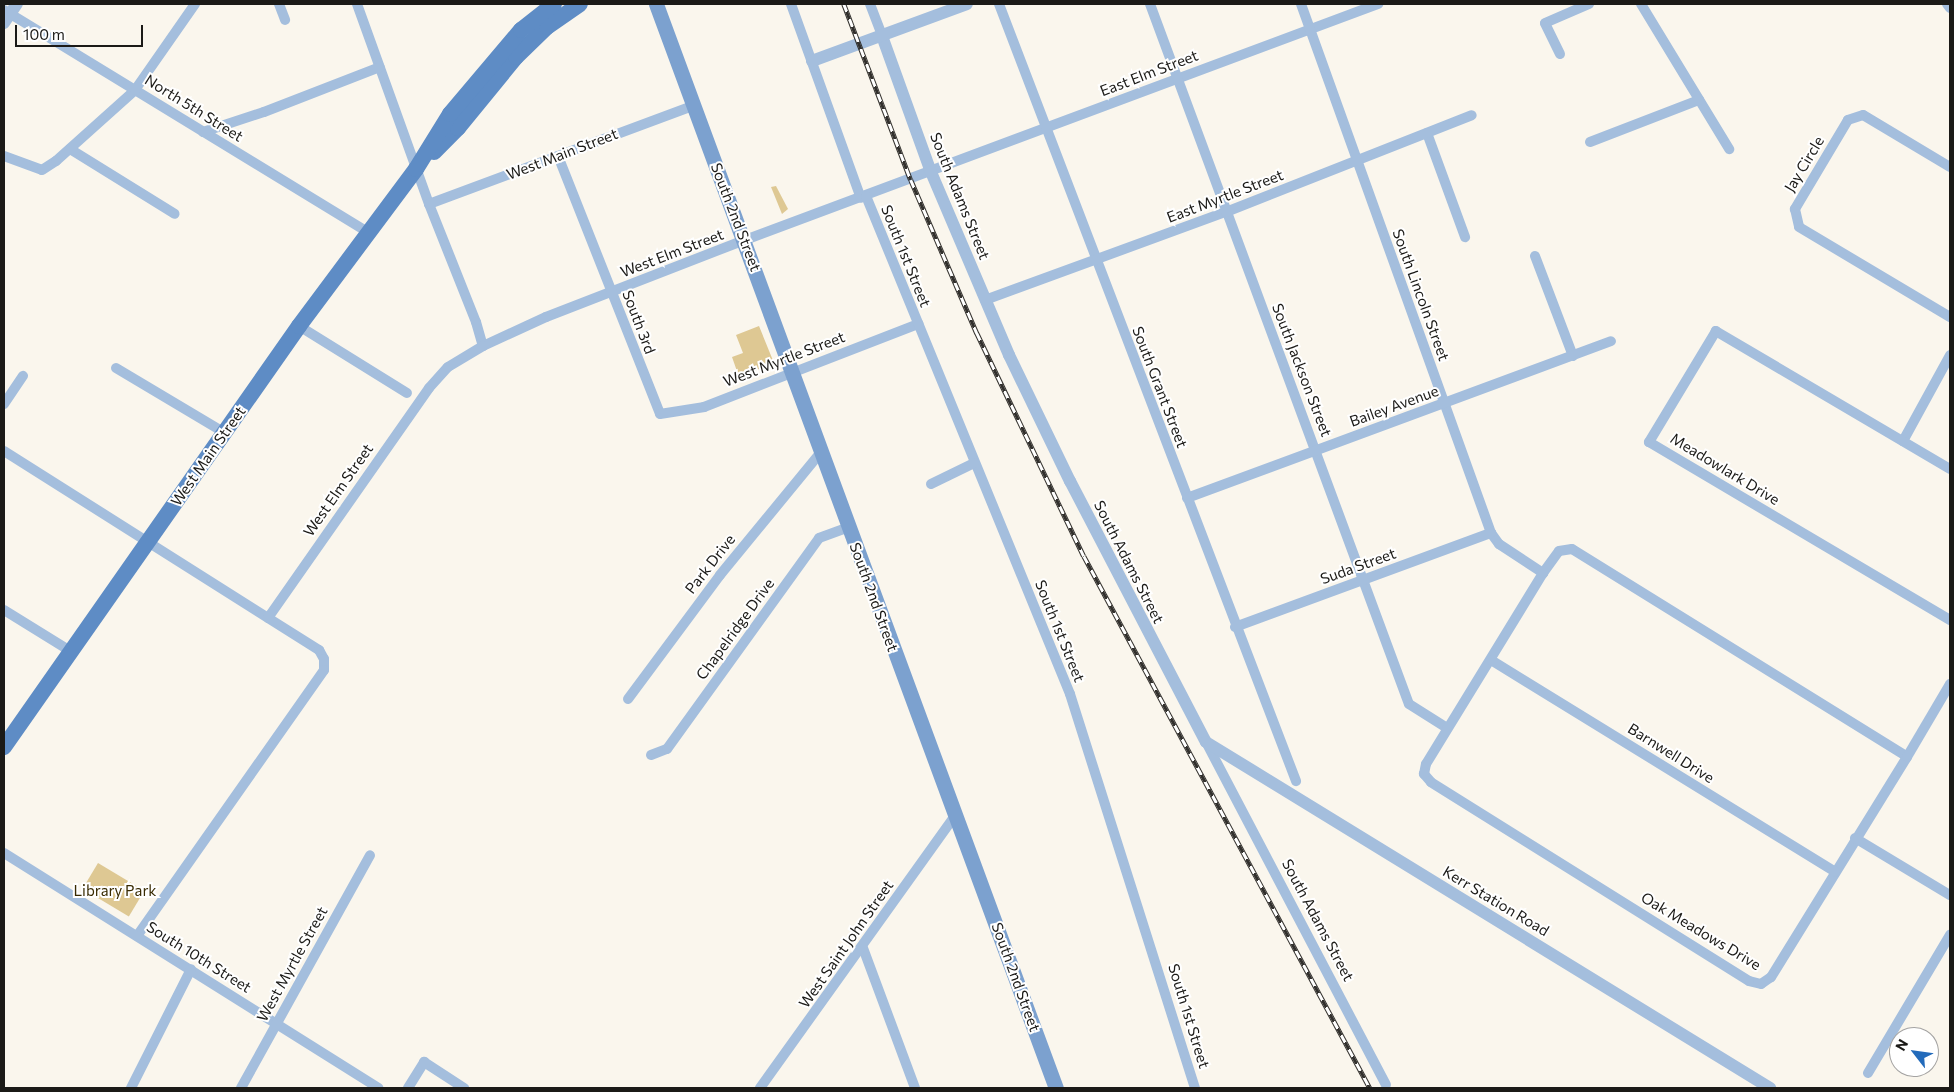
<!DOCTYPE html>
<style>
body{margin:0}
#map{position:relative;width:1954px;height:1092px;overflow:hidden;background:#faf6ed;font-family:Commissioner,sans-serif}
div>[style]{position:absolute}
.green>*{inset:0;background:#dec893;transform-origin:0 0}
.minor>*{height:10px;margin:-5px;padding:0 5px;transform-origin:5px;border-radius:5px;background:#a4bedd}
.tertiary>*{height:12px;margin:-6px;padding:0 6px;transform-origin:6px;border-radius:6px;background:#a4bedd}
.secondary>*{height:15px;margin:-7.5px;padding:0 7.5px;transform-origin:7.5px;border-radius:7.5px;background:#7ca1cf}
.primary>*{height:16px;margin:-8px;padding:0 8px;transform-origin:8px;border-radius:8px;background:#5e8cc5}
.rail>*{height:4.5px;margin-top:-2.25px;transform-origin:0;background:repeating-linear-gradient(90deg,#fff 0 8px,#32302d 0 16px);box-sizing:border-box;border-block:1px solid #32302d}
span{translate:-50% -50%;white-space:nowrap;text-align:center;line-height:1.15;-webkit-text-stroke:4px #fff;paint-order:stroke}
.street-label{font-size:15px;color:#1b1a17}
.park-label{font-size:15px;color:#382a01}
.frame{position:absolute;inset:0;border:5px solid #1b1a17;pointer-events:none}
.north{position:absolute;left:1889px;top:1027px;width:50px;height:50px;box-sizing:border-box;background:#fff;border:1px solid #a4a3a2;border-radius:50%;rotate:300deg;font-size:14px;font-weight:700;line-height:20px;text-align:center;color:#1b1a17}
.north::after{content:'';display:block;margin:auto;width:18px;height:22px;background:#236bbb;clip-path:polygon(50% 0,100% 100%,50% 72%,0 100%)}
.scale{position:absolute;left:15px;top:25px;width:128px;height:22px;box-sizing:border-box;border:2px solid #1b1a17;border-top:0;padding-left:6px;font-size:15px;line-height:18px;white-space:nowrap;color:#1b1a17;-webkit-text-stroke:4px #fff;paint-order:stroke}
</style>
<div id="map">
<div class="green">
<div style="clip-path:polygon(776px 186px,788px 209px,782px 214px,771px 187px)"></div>
<div style="clip-path:polygon(759px 326px,774px 363px,739px 377px,732px 357px,743px 353px,736px 335px)"></div>
<div style="left:98px;top:863px;width:54px;height:30px;rotate:31deg"></div>
</div>
<div class="minor">
<div style="left:279px;top:4px;width:17px;rotate:69deg"></div>
<div style="left:357px;top:4px;width:213px;rotate:70.2deg"></div>
<div style="left:429px;top:204px;width:127px;rotate:68.3deg"></div>
<div style="left:476px;top:322px;width:25px;rotate:74deg"></div>
<div style="left:483px;top:346px;width:69px;rotate:-24.7deg"></div>
<div style="left:546px;top:317px;width:213px;rotate:-21.2deg"></div>
<div style="left:745px;top:240px;width:676px;rotate:-20.45deg"></div>
<div style="left:791px;top:4px;width:206px;rotate:70.2deg"></div>
<div style="left:870px;top:4px;width:34px;rotate:69deg"></div>
<div style="left:999px;top:4px;width:832px;rotate:69.08deg"></div>
<div style="left:1150px;top:4px;width:746px;rotate:69.7deg"></div>
<div style="left:1409px;top:704px;width:45px;rotate:32.3deg"></div>
<div style="left:1301px;top:4px;width:562px;rotate:70.24deg"></div>
<div style="left:1491px;top:533px;width:14px;rotate:54deg"></div>
<div style="left:1499px;top:544px;width:53px;rotate:33.4deg"></div>
<div style="left:1641px;top:4px;width:170px;rotate:58.7deg"></div>
<div style="left:1947px;top:4px;width:5px;rotate:53deg"></div>
<div style="left:4px;top:10px;width:426px;rotate:31.4deg"></div>
<div style="left:1560px;top:54px;width:34px;rotate:-116deg"></div>
<div style="left:1545px;top:23px;width:48px;rotate:-23.4deg"></div>
<div style="left:203px;top:132px;width:64px;rotate:-18.2deg"></div>
<div style="left:264px;top:112px;width:124px;rotate:-21.2deg"></div>
<div style="left:1427px;top:133px;width:111px;rotate:69.9deg"></div>
<div style="left:1590px;top:142px;width:117px;rotate:-21.1deg"></div>
<div style="left:70px;top:149px;width:123px;rotate:31.8deg"></div>
<div style="left:4px;top:156px;width:40px;rotate:20.2deg"></div>
<div style="left:42px;top:170px;width:17px;rotate:-33deg"></div>
<div style="left:56px;top:161px;width:106px;rotate:-41.9deg"></div>
<div style="left:135px;top:90px;width:105px;rotate:-55.1deg"></div>
<div style="left:558px;top:156px;width:277px;rotate:68.4deg"></div>
<div style="left:660px;top:414px;width:45px;rotate:-9deg"></div>
<div style="left:704px;top:407px;width:230px;rotate:-21.2deg"></div>
<div style="left:1950px;top:167px;width:101px;rotate:-149.1deg"></div>
<div style="left:1863px;top:115px;width:16px;rotate:162deg"></div>
<div style="left:1848px;top:120px;width:104px;rotate:120.8deg"></div>
<div style="left:1795px;top:209px;width:18px;rotate:77deg"></div>
<div style="left:1799px;top:227px;width:176px;rotate:30.8deg"></div>
<div style="left:866px;top:196px;width:538px;rotate:67.72deg"></div>
<div style="left:1070px;top:694px;width:413px;rotate:72.4deg"></div>
<div style="left:429px;top:204px;width:284px;rotate:-20.4deg"></div>
<div style="left:1535px;top:256px;width:107px;rotate:69.2deg"></div>
<div style="left:985px;top:300px;width:257px;rotate:-20.1deg"></div>
<div style="left:1226px;top:212px;width:264px;rotate:-21.5deg"></div>
<div style="left:299px;top:326px;width:127px;rotate:31.8deg"></div>
<div style="left:116px;top:368px;width:127px;rotate:30.8deg"></div>
<div style="left:4px;top:404px;width:34px;rotate:-56deg"></div>
<div style="left:1903px;top:441px;width:98px;rotate:-61.3deg"></div>
<div style="left:4px;top:451px;width:373px;rotate:32.3deg"></div>
<div style="left:319px;top:650px;width:10px;rotate:61deg"></div>
<div style="left:324px;top:659px;width:11px;rotate:90deg"></div>
<div style="left:324px;top:670px;width:325px;rotate:125.1deg"></div>
<div style="left:1950px;top:469px;width:272px;rotate:-149.5deg"></div>
<div style="left:1716px;top:331px;width:130px;rotate:121.1deg"></div>
<div style="left:1649px;top:442px;width:350px;rotate:30.6deg"></div>
<div style="left:931px;top:484px;width:48px;rotate:-26deg"></div>
<div style="left:1187px;top:498px;width:452px;rotate:-20.3deg"></div>
<div style="left:1572px;top:549px;width:394px;rotate:31.8deg"></div>
<div style="left:1907px;top:757px;width:259px;rotate:121.7deg"></div>
<div style="left:1771px;top:977px;width:12px;rotate:145deg"></div>
<div style="left:1761px;top:984px;width:12px;rotate:-166deg"></div>
<div style="left:1749px;top:981px;width:375px;rotate:-148deg"></div>
<div style="left:1431px;top:782px;width:11px;rotate:-131deg"></div>
<div style="left:1424px;top:774px;width:10px;rotate:-79deg"></div>
<div style="left:1426px;top:764px;width:224px;rotate:-58.5deg"></div>
<div style="left:1543px;top:573px;width:27px;rotate:-54deg"></div>
<div style="left:1559px;top:551px;width:13px;rotate:-9deg"></div>
<div style="left:4px;top:610px;width:78px;rotate:31.8deg"></div>
<div style="left:268px;top:618px;width:281px;rotate:-55deg"></div>
<div style="left:429px;top:388px;width:28px;rotate:-48deg"></div>
<div style="left:448px;top:367px;width:41px;rotate:-31deg"></div>
<div style="left:1235px;top:627px;width:273px;rotate:-20.2deg"></div>
<div style="left:1491px;top:660px;width:404px;rotate:31.6deg"></div>
<div style="left:628px;top:699px;width:154px;rotate:-53.4deg"></div>
<div style="left:720px;top:575px;width:159px;rotate:-50.6deg"></div>
<div style="left:1206px;top:742px;width:387px;rotate:62.3deg"></div>
<div style="left:651px;top:755px;width:17px;rotate:-21deg"></div>
<div style="left:667px;top:749px;width:260px;rotate:-54.2deg"></div>
<div style="left:819px;top:538px;width:32px;rotate:-20deg"></div>
<div style="left:1907px;top:757px;width:85px;rotate:-59.5deg"></div>
<div style="left:1855px;top:838px;width:111px;rotate:31deg"></div>
<div style="left:4px;top:853px;width:442px;rotate:32.1deg"></div>
<div style="left:863px;top:948px;width:149px;rotate:69.6deg"></div>
<div style="left:1868px;top:1073px;width:161px;rotate:-59.3deg"></div>
<div style="left:131px;top:1088px;width:133px;rotate:-63.2deg"></div>
<div style="left:241px;top:1088px;width:266px;rotate:-61deg"></div>
<div style="left:408px;top:1088px;width:31px;rotate:-58deg"></div>
<div style="left:424px;top:1062px;width:48px;rotate:33deg"></div>
<div style="left:760px;top:1088px;width:335px;rotate:-54.4deg"></div>
</div>
<div class="tertiary">
<div style="left:4px;top:23px;width:23px;rotate:-56deg"></div>
<div style="left:882px;top:36px;width:145px;rotate:70.2deg"></div>
<div style="left:931px;top:172px;width:199px;rotate:66.9deg"></div>
<div style="left:1009px;top:355px;width:140px;rotate:64.2deg"></div>
<div style="left:1070px;top:481px;width:294px;rotate:62.5deg"></div>
<div style="left:1206px;top:742px;width:662px;rotate:31.53deg"></div>
<div style="left:812px;top:61px;width:165px;rotate:-20.2deg"></div>
</div>
<div class="secondary">
<div style="left:656px;top:4px;width:1155px;rotate:69.75deg"></div>
</div>
<div class="primary">
<div style="left:434px;top:152px;width:34px;rotate:-45deg"></div>
<div style="left:458px;top:128px;width:92px;rotate:-50.8deg"></div>
<div style="left:516px;top:57px;width:43px;rotate:-44.1deg"></div>
<div style="left:547px;top:27px;width:40px;rotate:-34.9deg"></div>
<div style="left:4px;top:747px;width:514px;rotate:-54.98deg"></div>
<div style="left:299px;top:326px;width:196px;rotate:-53.3deg"></div>
<div style="left:416px;top:169px;width:65px;rotate:-58.3deg"></div>
<div style="left:450px;top:114px;width:110px;rotate:-49.8deg"></div>
<div style="left:521px;top:30px;width:42px;rotate:-38.2deg"></div>
</div>
<div class="rail">
<div style="left:844px;top:4px;width:188px;rotate:69.2deg"></div>
<div style="left:911px;top:180px;width:167px;rotate:66.7deg"></div>
<div style="left:977px;top:333px;width:247px;rotate:64.4deg"></div>
<div style="left:1084px;top:556px;width:604px;rotate:61.74deg"></div>
</div>
<div class="street-label">
<span style="left:1149px;top:73px;rotate:-21deg">East Elm Street</span>
<span style="left:194px;top:108px;rotate:32deg">North 5th Street</span>
<span style="left:562px;top:154px;rotate:-21deg">West Main Street</span>
<span style="left:1804px;top:164px;rotate:-59deg">Jay Circle</span>
<span style="left:960px;top:196px;rotate:68deg">South Adams Street</span>
<span style="left:1225px;top:196px;rotate:-21deg">East Myrtle Street</span>
<span style="left:736px;top:217px;rotate:69deg">South 2nd Street</span>
<span style="left:672px;top:253px;rotate:-21deg">West Elm Street</span>
<span style="left:906px;top:256px;rotate:68deg">South 1st Street</span>
<span style="left:1421px;top:295px;rotate:70deg">South Lincoln Street</span>
<span style="left:639px;top:322px;rotate:69deg">South 3rd</span>
<span style="left:784px;top:359px;rotate:-21deg">West Myrtle Street</span>
<span style="left:1302px;top:370px;rotate:69deg">South Jackson Street</span>
<span style="left:1160px;top:387px;rotate:69deg">South Grant Street</span>
<span style="left:1394px;top:406px;rotate:-20deg">Bailey Avenue</span>
<span style="left:208px;top:456px;rotate:-55deg">West Main Street</span>
<span style="left:1725px;top:469px;rotate:31deg">Meadowlark Drive</span>
<span style="left:338px;top:490px;rotate:-55deg">West Elm Street</span>
<span style="left:1129px;top:562px;rotate:63deg">South Adams Street</span>
<span style="left:710px;top:564px;rotate:-52deg">Park Drive</span>
<span style="left:1358px;top:566px;rotate:-20deg">Suda Street</span>
<span style="left:874px;top:597px;rotate:70deg">South 2nd Street</span>
<span style="left:735px;top:629px;rotate:-54deg">Chapelridge Drive</span>
<span style="left:1060px;top:631px;rotate:68deg">South 1st Street</span>
<span style="left:1671px;top:753px;rotate:32deg">Barnwell Drive</span>
<span style="left:1496px;top:901px;rotate:31deg">Kerr Station Road</span>
<span style="left:1318px;top:920px;rotate:62deg">South Adams Street</span>
<span style="left:1701px;top:931px;rotate:31deg">Oak Meadows Drive</span>
<span style="left:846px;top:944px;rotate:-55deg">West Saint John Street</span>
<span style="left:199px;top:957px;rotate:32deg">South 10th Street</span>
<span style="left:292px;top:964px;rotate:-61deg">West Myrtle Street</span>
<span style="left:1016px;top:977px;rotate:70deg">South 2nd Street</span>
<span style="left:1189px;top:1016px;rotate:73deg">South 1st Street</span>
</div>
<div class="park-label">
<span style="left:115px;top:891px">Library Park</span>
</div>
<div class="frame"></div>
<div class="north">N</div>
<div class="scale">100 m</div>
</div>
